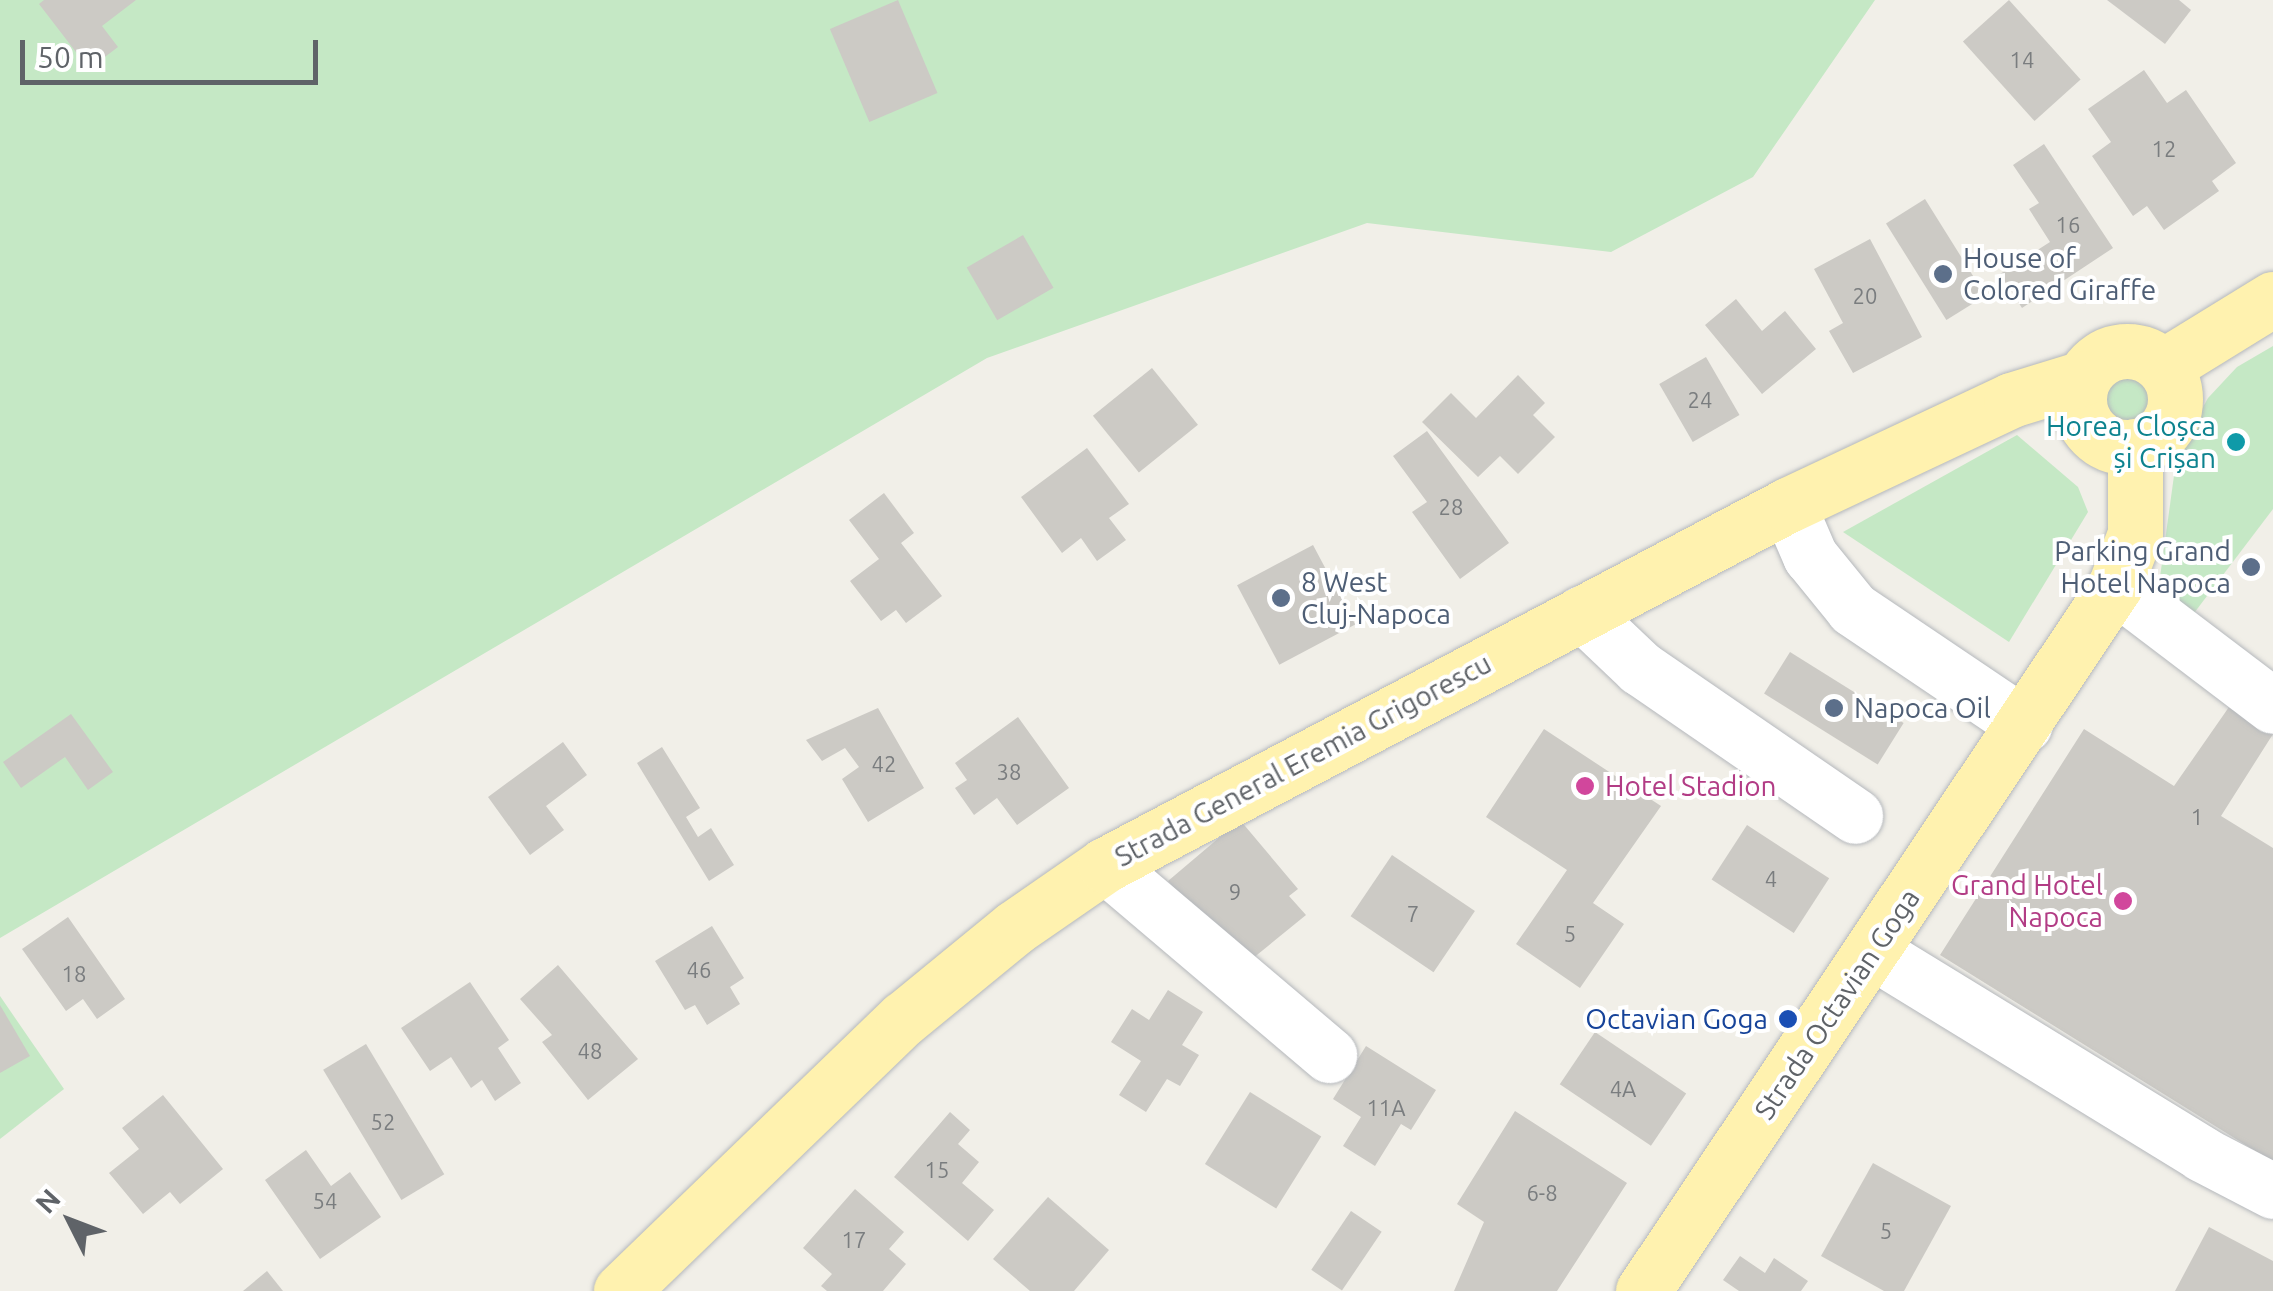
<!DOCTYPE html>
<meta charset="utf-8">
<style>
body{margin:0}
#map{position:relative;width:2273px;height:1291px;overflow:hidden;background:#f1efe8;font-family:Ubuntu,sans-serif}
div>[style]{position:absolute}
.green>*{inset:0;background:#c5e8c5}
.round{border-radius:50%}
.building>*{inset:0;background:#cccac5;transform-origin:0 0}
.roads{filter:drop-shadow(0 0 2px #b5b8bc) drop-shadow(0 0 2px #b5b8bc)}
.minor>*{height:55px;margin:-27.5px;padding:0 27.5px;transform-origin:27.5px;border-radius:27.5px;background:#fff}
.major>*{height:55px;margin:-27.5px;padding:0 27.5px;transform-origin:27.5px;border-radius:27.5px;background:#fff2af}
.major>.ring{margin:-27.5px;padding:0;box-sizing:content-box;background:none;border:55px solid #fff2af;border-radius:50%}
.dots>*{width:28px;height:28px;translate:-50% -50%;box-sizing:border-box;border:5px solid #fff;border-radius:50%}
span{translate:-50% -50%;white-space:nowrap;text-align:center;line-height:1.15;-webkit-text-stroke:8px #fff;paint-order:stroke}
.number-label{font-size:22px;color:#7a7d7f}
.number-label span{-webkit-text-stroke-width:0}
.service-label{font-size:28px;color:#4e5e75}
.left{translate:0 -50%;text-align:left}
.right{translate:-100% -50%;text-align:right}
.culture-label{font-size:28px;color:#0d838f}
.street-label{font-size:28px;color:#5f6368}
.hotel-label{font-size:28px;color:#b23c85}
.transit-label{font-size:28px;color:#164399}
.north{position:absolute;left:20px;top:1171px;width:100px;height:100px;-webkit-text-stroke:8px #fff;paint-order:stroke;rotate:312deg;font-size:28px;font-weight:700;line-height:40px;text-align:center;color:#5f6368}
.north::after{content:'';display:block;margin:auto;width:35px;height:45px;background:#5f6368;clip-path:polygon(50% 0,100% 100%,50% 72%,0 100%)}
.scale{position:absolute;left:20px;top:40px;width:298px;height:45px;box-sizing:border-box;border:5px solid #5f6368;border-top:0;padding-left:12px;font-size:30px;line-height:35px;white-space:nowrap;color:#5f6368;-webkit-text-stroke:8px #fff;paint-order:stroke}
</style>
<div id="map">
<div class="green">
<div style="clip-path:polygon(0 0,1875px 0,1753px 177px,1611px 252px,1367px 223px,987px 358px,0 938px)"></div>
<div style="clip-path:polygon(2273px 346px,2273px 509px,2185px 625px,2157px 599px,2177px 454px,2208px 398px,2237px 367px)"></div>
<div class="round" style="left:2094px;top:367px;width:64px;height:64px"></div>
<div style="clip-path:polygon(2017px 435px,2078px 487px,2088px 512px,2009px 642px,1843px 532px)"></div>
<div style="clip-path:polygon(0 996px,64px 1089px,0 1139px)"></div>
</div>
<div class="building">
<div style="clip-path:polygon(44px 0,136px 0,102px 26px,118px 47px,89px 69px,39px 4px)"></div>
<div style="left:898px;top:0;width:101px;height:74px;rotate:67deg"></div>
<div style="left:2009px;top:0;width:107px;height:62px;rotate:48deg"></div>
<div style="clip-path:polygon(2107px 0,2179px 0,2191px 10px,2165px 44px)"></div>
<div style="clip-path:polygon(2144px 70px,2167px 103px,2186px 90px,2236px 163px,2212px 181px,2219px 191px,2164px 230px,2147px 206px,2133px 216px,2092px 156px,2111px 142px,2088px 109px)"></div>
<div style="clip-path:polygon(2044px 144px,2113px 248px,2022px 308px,2000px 274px,2050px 242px,2029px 209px,2039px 203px,2013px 165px)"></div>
<div style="left:1925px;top:199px;width:114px;height:46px;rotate:58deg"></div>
<div style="left:1023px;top:235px;width:61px;height:65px;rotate:60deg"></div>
<div style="clip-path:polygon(1870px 239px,1922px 337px,1853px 373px,1829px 331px,1843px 323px,1814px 269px)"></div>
<div style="clip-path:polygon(1736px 299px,1762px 331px,1785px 311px,1816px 349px,1762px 394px,1705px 325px)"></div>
<div style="left:1706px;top:357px;width:67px;height:54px;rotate:60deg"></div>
<div style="left:1152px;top:368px;width:73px;height:76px;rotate:51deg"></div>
<div style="clip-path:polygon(1518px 375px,1545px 403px,1533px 415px,1555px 437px,1518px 474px,1500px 456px,1478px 477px,1422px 422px,1451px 393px,1476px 418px)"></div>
<div style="clip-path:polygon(1427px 431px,1509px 543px,1460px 579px,1412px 512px,1427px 502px,1393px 456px)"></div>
<div style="clip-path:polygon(1087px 448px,1129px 504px,1109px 518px,1126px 540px,1097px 561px,1081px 538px,1062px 553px,1021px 497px)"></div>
<div style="clip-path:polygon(884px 493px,914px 533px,901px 543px,942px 596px,906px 623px,896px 610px,881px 621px,850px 581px,879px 559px,849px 520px)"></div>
<div style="left:1313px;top:545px;width:90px;height:86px;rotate:62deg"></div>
<div style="left:1790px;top:652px;width:134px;height:49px;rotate:32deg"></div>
<div style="clip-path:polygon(2229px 707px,2273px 734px,2221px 816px,2273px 848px,2273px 1162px,1940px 955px,2084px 729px,2174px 786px)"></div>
<div style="clip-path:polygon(878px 708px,924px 788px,868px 822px,842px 779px,859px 767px,845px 748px,822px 761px,806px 740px)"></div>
<div style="clip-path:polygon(71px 714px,113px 772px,88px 790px,65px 757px,21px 788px,3px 762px)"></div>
<div style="clip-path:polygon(1018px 717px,1069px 788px,1017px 825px,997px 798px,974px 815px,955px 788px,967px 780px,955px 763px)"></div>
<div style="clip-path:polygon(1544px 729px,1661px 806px,1593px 903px,1624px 924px,1580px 988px,1516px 944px,1567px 870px,1486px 817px)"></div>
<div style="clip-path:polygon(563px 742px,587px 775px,546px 806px,564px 830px,530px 855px,488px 797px)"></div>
<div style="clip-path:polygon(662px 747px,700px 808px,686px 817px,698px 837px,711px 828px,734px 865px,709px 881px,637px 763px)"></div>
<div style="clip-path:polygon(1240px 820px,1298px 889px,1289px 896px,1306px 915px,1252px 959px,1234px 938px,1224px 947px,1168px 881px)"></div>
<div style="left:1747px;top:825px;width:98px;height:65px;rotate:33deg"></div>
<div style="left:1392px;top:855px;width:100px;height:74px;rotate:34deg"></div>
<div style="clip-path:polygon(68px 917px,125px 999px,97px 1019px,83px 999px,66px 1011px,22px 949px)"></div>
<div style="clip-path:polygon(712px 926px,744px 978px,730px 987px,740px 1004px,707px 1025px,695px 1005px,685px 1010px,655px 961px)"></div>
<div style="clip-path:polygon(558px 965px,638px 1059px,588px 1100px,542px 1042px,552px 1035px,520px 999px)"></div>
<div style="clip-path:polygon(470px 982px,509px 1040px,498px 1048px,521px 1083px,495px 1101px,482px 1080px,471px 1088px,451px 1057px,430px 1071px,401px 1028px)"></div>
<div style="clip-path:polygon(1168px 990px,1203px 1012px,1182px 1045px,1199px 1055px,1180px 1086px,1167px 1079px,1146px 1112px,1119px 1095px,1141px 1061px,1111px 1042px,1132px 1009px,1149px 1020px)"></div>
<div style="clip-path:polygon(0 1005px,30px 1056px,0 1073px)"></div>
<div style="left:1595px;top:1032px;width:110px;height:63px;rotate:34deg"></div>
<div style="left:366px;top:1044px;width:152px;height:50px;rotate:59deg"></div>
<div style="clip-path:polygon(1366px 1046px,1436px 1090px,1411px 1130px,1401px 1124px,1375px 1166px,1343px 1146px,1361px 1117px,1333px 1099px)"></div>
<div style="left:1250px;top:1092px;width:84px;height:85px;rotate:32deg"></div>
<div style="clip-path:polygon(163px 1095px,223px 1169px,180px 1204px,170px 1192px,143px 1214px,109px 1173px,139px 1149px,122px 1128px)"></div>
<div style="clip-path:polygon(1515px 1111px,1627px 1183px,1557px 1291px,1454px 1291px,1484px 1222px,1457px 1204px)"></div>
<div style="clip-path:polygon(950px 1112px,970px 1130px,958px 1144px,979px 1162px,962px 1183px,994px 1210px,968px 1241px,894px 1177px)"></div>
<div style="clip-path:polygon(306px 1150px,331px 1186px,350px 1172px,381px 1217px,320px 1259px,265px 1180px)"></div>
<div style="clip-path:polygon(1873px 1163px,1951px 1206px,1904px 1291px,1884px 1291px,1821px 1256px)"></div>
<div style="clip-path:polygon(855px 1189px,904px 1232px,889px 1249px,906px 1264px,883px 1291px,827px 1291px,821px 1286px,832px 1274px,803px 1248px)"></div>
<div style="clip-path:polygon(1048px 1197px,1109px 1250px,1074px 1291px,1030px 1291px,993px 1259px)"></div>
<div style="left:1351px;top:1211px;width:37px;height:71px;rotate:34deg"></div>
<div style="clip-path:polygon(2209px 1227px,2273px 1261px,2273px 1291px,2175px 1291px)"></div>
<div style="clip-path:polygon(1740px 1256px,1765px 1273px,1774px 1258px,1808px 1281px,1801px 1291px,1739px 1291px,1723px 1280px)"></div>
<div style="clip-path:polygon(267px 1271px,283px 1291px,243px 1291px)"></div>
</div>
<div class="roads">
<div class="minor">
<div style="left:1788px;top:505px;width:56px;rotate:66.7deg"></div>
<div style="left:1810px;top:556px;width:68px;rotate:50.9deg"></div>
<div style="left:1853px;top:609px;width:207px;rotate:34deg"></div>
<div style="left:2115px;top:586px;width:198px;rotate:37.2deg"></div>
<div style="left:1582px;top:613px;width:80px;rotate:43.5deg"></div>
<div style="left:1640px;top:668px;width:261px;rotate:34.5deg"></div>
<div style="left:1105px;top:865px;width:294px;rotate:40.3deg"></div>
<div style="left:1873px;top:952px;width:386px;rotate:31.5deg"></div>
<div style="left:2202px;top:1154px;width:80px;rotate:27.5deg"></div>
</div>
<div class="major">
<div class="ring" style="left:2079px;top:351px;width:41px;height:41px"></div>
<div style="left:2164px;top:366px;width:128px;rotate:-31.6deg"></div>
<div style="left:621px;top:1291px;width:392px;rotate:-44deg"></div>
<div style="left:903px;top:1019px;width:144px;rotate:-39.3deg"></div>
<div style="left:1014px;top:928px;width:111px;rotate:-34.7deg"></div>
<div style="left:1105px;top:865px;width:772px;rotate:-27.79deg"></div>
<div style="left:1788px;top:505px;width:246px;rotate:-25.2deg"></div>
<div style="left:2011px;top:400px;width:75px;rotate:-17deg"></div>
<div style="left:1643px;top:1291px;width:848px;rotate:-56.2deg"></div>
<div style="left:2115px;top:586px;width:56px;rotate:-69deg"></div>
<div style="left:2135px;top:534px;width:88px;rotate:-90deg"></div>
</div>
</div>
<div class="dots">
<div style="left:1943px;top:274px;background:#5c6f8a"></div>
<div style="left:2236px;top:442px;background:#0f9aa8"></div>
<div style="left:2251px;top:567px;background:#5c6f8a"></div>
<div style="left:1281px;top:598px;background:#5c6f8a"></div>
<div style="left:1834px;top:708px;background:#5c6f8a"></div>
<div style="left:1585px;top:786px;background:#d1479c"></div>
<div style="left:2123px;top:901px;background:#d1479c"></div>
<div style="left:1788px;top:1019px;background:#1a4fb4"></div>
</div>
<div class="number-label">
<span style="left:2022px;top:60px">14</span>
<span style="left:2164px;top:149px">12</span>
<span style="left:2068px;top:225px">16</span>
<span style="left:1865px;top:296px">20</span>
<span style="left:1700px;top:400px">24</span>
<span style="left:1451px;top:507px">28</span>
<span style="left:884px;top:764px">42</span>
<span style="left:1009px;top:772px">38</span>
<span style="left:2197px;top:817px">1</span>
<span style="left:1771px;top:879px">4</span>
<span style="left:1235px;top:892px">9</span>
<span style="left:1413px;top:914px">7</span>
<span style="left:1570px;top:934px">5</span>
<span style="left:699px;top:970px">46</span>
<span style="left:74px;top:974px">18</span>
<span style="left:590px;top:1051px">48</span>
<span style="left:1623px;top:1089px">4A</span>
<span style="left:1386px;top:1108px">11A</span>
<span style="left:383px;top:1122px">52</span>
<span style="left:937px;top:1170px">15</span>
<span style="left:1542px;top:1193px">6-8</span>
<span style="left:325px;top:1201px">54</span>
<span style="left:1886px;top:1231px">5</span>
<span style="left:854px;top:1240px">17</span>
</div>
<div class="service-label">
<span class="left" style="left:1963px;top:274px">House of<br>Colored Giraffe</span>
<span class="right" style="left:2231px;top:567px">Parking Grand<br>Hotel Napoca</span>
<span class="left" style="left:1301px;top:598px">8 West<br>Cluj-Napoca</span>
<span class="left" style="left:1854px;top:708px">Napoca Oil</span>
</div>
<div class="culture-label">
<span class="right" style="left:2216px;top:442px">Horea, Cloșca<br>și Crișan</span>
</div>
<div class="street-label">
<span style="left:1303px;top:760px;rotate:-28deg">Strada General Eremia Grigorescu</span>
<span style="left:1837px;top:1004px;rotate:-56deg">Strada Octavian Goga</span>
</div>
<div class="hotel-label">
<span class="left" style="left:1605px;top:786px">Hotel Stadion</span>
<span class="right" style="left:2103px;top:901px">Grand Hotel<br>Napoca</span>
</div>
<div class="transit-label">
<span class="right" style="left:1768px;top:1019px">Octavian Goga</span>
</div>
<div class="north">N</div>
<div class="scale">50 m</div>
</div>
